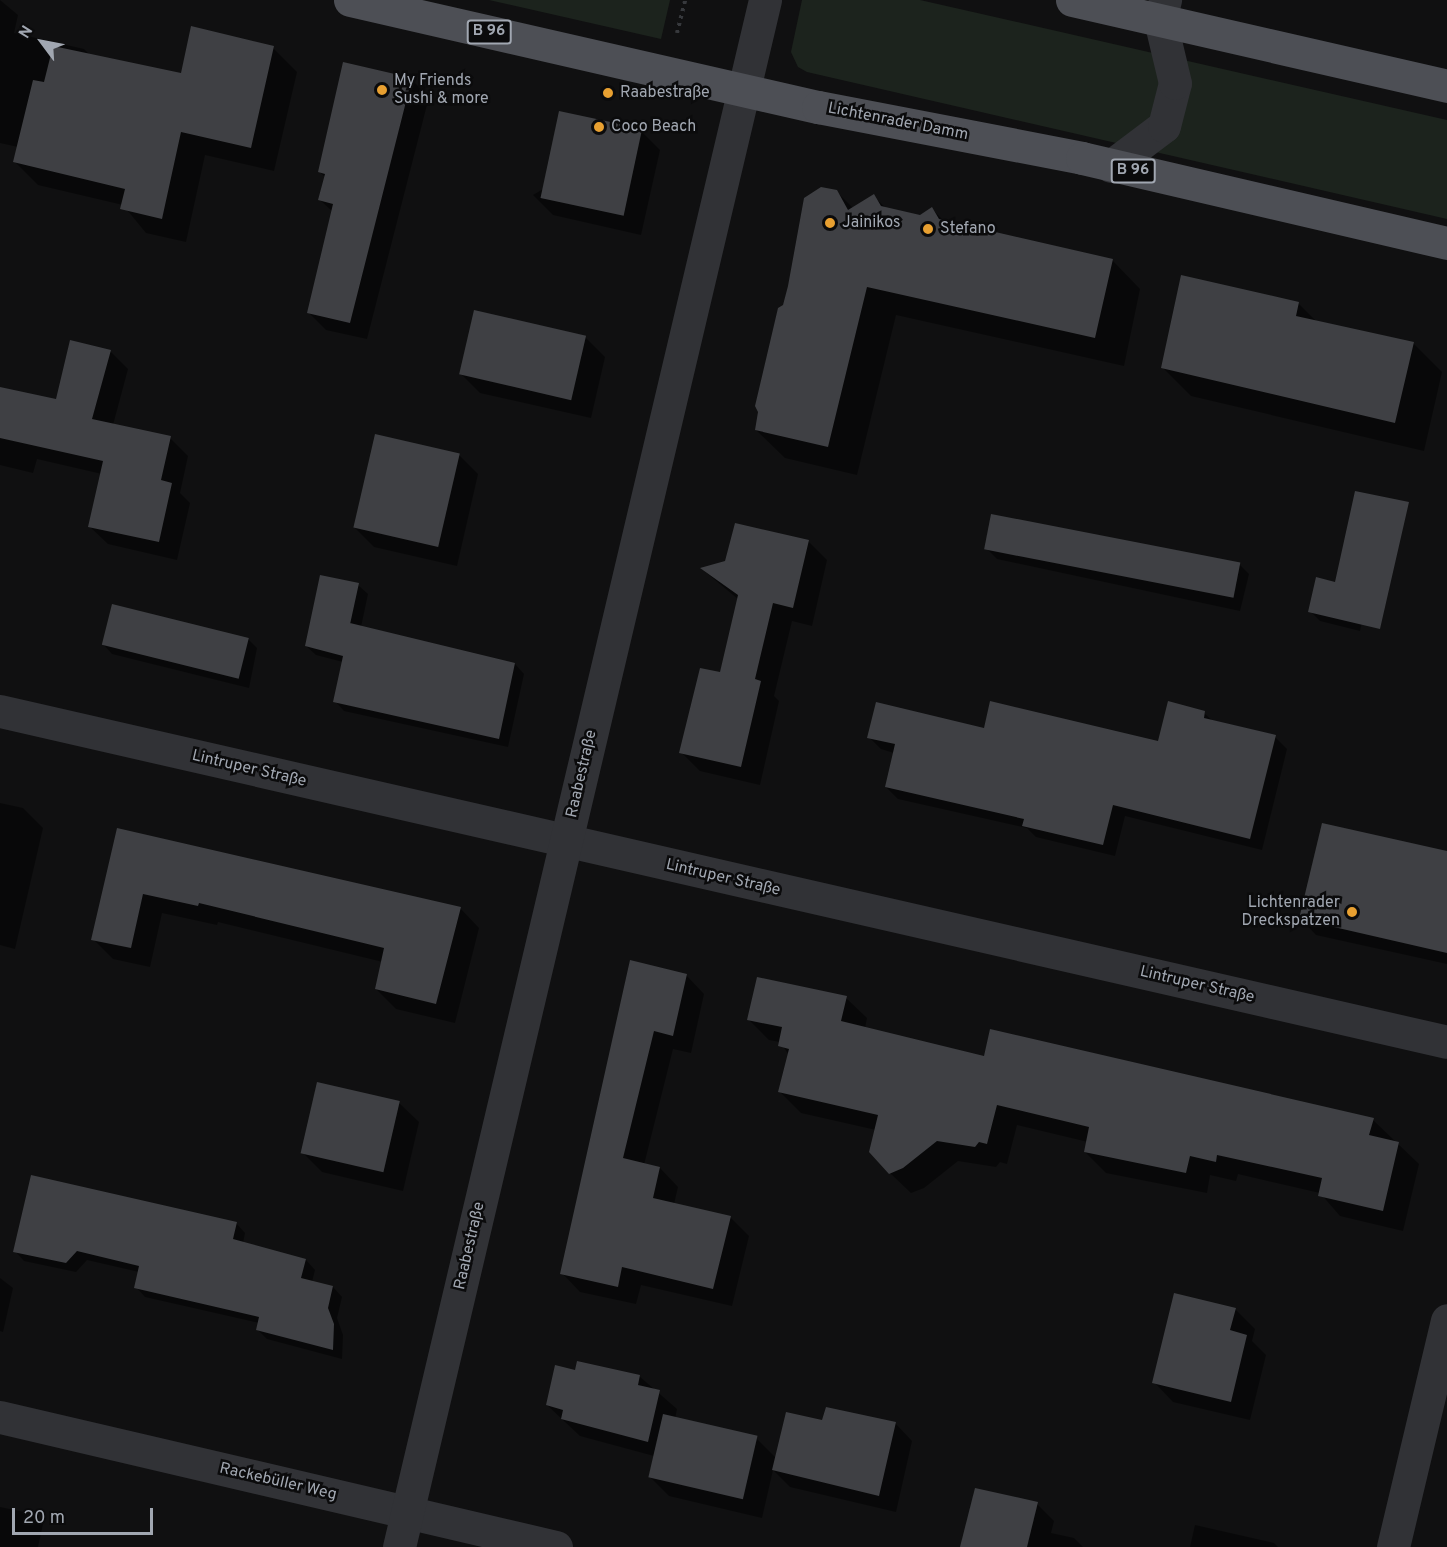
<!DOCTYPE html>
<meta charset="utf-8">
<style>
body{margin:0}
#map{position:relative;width:1447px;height:1547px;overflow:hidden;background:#101011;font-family:Overpass,sans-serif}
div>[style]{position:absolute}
.green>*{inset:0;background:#1c231d}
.shadow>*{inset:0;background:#0007}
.building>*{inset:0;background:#3f4044;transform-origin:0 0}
.path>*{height:4px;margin-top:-2px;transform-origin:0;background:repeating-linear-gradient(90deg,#37393d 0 3px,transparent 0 7.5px)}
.street>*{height:33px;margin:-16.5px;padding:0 16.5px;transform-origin:16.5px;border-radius:16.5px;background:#313236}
.primary>*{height:33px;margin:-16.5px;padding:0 16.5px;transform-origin:16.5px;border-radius:16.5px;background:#4d4f55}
.dots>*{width:16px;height:16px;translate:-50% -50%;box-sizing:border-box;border:3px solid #0b0b0c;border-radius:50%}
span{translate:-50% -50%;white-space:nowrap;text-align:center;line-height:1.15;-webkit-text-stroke:5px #0b0b0c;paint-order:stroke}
.shield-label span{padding:2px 4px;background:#0b0b0c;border:2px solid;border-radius:4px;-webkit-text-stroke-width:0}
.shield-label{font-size:15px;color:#a1a7b1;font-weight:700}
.poi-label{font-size:16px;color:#a1a7b1}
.left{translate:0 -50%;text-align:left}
.right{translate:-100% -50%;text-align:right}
.street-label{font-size:16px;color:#a1a7b1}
.north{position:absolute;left:12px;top:12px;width:60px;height:60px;-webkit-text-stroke:4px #0b0b0c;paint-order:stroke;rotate:302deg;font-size:16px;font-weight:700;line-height:24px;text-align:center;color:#a1a7b1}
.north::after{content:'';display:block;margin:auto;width:21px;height:27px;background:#a1a7b1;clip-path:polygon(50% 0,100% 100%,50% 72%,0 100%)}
.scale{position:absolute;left:12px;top:1508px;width:141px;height:27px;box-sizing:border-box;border:3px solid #a1a7b1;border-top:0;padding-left:8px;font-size:18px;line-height:21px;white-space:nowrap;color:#a1a7b1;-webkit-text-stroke:4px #0b0b0c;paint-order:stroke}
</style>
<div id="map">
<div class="green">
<div style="clip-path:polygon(489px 0,670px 0,661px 39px)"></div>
<div style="clip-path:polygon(802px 0,920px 0,1447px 120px,1447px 219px,807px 72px,798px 67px,791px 52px)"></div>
</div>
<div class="shadow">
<div style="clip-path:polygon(0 0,18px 15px,14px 33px,84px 49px,90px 55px,182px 75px,273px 48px,297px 72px,274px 171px,205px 155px,186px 242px,146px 233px,123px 205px,38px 185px,14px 161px,18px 147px,0 143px)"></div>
<div style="clip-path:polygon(412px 80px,429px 97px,367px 339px,326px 330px,309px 313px,333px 212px,320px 200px,325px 177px,320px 172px)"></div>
<div style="clip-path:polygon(641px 131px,660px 150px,641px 235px,553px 215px,533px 195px)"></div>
<div style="clip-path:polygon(836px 191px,853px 208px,873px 196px,886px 208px,920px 216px,932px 209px,945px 222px,1112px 260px,1140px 289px,1124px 366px,896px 315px,857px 475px,785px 458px,756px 430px,785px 306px)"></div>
<div style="clip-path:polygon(1299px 304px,1317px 322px,1413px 343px,1442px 372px,1424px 451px,1191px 396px,1162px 367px)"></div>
<div style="clip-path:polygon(585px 337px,605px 357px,591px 418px,480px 393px,461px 374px)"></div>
<div style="clip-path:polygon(110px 351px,128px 369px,113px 425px,170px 438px,188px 456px,180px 493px,190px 503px,177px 560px,108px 544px,89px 526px,102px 474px,37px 459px,33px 473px,0 465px,0 388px,57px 401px)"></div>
<div style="clip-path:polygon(459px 455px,478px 474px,457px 566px,374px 547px,354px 527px)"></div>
<div style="clip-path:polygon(808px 541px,827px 560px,812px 626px,792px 621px,774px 696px,779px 701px,760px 785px,700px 771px,681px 752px,721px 674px,739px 600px,702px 569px)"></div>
<div style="clip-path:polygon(987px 549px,1239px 564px,1249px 574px,1240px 611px,997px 559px)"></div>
<div style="clip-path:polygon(358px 585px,368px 594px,361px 627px,515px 664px,524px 674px,508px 747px,344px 711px,335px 701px,343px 662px,316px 655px,306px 646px)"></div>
<div style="clip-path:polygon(1367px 598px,1360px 631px,1320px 621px,1310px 611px)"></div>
<div style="clip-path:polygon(248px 639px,257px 648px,249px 688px,112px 654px,103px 644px)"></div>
<div style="clip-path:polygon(1204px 713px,1214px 722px,1275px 737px,1287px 749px,1262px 850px,1125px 816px,1115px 856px,1036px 837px,1027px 828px,898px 799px,886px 787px,894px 753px,881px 749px,869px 737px,985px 730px,1159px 743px)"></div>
<div style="clip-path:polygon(0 803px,23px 808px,43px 828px,15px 949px,0 945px)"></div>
<div style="clip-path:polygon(118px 830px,460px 908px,479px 928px,455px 1023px,396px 1009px,376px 989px,383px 962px,218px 922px,217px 925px,162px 913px,150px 967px,113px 959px,93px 939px)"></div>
<div style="clip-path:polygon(1447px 853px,1447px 964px,1316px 935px,1301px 919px)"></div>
<div style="clip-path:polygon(631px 962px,686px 975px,704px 994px,691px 1053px,673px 1049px,644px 1165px,660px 1168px,678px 1187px,674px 1204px,730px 1217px,749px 1236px,732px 1306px,641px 1285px,636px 1304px,580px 1292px,562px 1273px)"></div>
<div style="clip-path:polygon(846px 998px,867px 1018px,865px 1028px,985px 1058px,1373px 1120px,1419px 1164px,1403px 1231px,1340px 1216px,1320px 1193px,1238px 1174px,1236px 1181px,1210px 1175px,1207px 1193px,1106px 1173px,1085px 1152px,1088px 1142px,1017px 1125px,1007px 1164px,1000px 1162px,996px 1167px,958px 1161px,924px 1188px,911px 1193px,890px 1173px,876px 1130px,801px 1113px,780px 1092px,789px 1055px,780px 1042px,769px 1040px,748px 1019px)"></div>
<div style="clip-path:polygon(399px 1103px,419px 1122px,403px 1191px,322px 1172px,302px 1152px)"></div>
<div style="clip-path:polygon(236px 1223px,245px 1233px,243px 1243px,306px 1260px,315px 1270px,312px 1282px,333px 1287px,342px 1297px,337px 1318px,343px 1335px,342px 1359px,267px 1339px,257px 1329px,259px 1323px,145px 1297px,136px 1287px,139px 1272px,87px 1260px,76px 1272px,24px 1261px,15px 1251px)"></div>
<div style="clip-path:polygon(0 1278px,13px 1288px,3px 1332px,0 1331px)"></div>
<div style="clip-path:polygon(1235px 1309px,1255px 1329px,1252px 1341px,1266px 1355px,1250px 1420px,1173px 1402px,1154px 1382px)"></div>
<div style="clip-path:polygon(576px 1371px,639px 1376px,677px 1409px,675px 1419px,756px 1438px,776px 1458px,823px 1422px,895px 1423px,912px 1441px,896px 1512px,790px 1487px,773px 1470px,762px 1518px,669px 1496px,649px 1476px,654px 1456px,580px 1436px,547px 1405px)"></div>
<div style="clip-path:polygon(1037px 1504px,1054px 1521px,1051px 1533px,1074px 1538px,1083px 1547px,962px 1547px)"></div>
<div style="clip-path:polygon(0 1507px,34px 1514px,43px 1524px,38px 1547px,0 1547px)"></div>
<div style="clip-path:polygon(1195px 1525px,1274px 1543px,1278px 1547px,1190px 1547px)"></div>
</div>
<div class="building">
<div style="clip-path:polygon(191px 26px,274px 46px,251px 148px,181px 132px,162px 219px,120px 209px,125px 189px,13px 162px,33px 80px,44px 82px,53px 46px,181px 73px)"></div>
<div style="clip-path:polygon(343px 62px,412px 78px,350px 323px,307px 313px,333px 204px,318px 200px,325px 174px,318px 172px)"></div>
<div style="left:559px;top:111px;width:85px;height:89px;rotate:12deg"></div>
<div style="clip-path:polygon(821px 187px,837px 190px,848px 210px,874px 194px,881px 206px,920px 215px,932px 207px,939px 219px,1113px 259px,1095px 338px,867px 287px,828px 447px,755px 430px,758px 412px,755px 406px,778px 308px,783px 305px,788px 286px,804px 198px)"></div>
<div style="clip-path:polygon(1181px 275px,1299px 302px,1296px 316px,1414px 342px,1395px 423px,1161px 368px)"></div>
<div style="left:474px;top:310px;width:115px;height:66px;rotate:13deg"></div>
<div style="clip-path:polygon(70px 340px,111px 350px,92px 419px,171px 436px,161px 480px,172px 483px,159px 542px,88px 527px,103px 461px,0 438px,0 387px,56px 399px)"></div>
<div style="left:375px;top:434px;width:87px;height:96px;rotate:13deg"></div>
<div style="clip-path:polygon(1355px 491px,1409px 502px,1380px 629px,1308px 612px,1316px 577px,1335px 582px)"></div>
<div style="left:991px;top:514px;width:254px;height:36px;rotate:11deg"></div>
<div style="clip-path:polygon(735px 523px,809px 540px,793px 608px,773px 603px,755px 679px,761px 681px,741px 767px,679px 753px,700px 668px,720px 672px,738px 595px,700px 568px,725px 561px)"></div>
<div style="clip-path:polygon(320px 575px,359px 583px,349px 629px,350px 623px,515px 663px,499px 739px,333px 702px,343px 656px,305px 646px)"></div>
<div style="left:112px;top:604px;width:141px;height:42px;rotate:14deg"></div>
<div style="clip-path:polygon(990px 701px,1158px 741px,1168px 701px,1205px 711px,1204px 718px,1276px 735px,1250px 839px,1113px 805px,1103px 845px,1022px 826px,1024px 819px,885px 787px,895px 744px,867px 738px,876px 702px,984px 728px)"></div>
<div style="clip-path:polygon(1322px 823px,1447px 851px,1447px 953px,1299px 919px)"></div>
<div style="clip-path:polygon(117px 828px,461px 907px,436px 1004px,375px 989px,384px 948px,199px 903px,198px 906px,143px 894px,131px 948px,91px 940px)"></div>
<div style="clip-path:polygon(630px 960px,687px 974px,673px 1036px,654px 1031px,623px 1158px,660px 1167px,653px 1198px,731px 1216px,713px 1289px,622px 1267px,618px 1287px,560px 1274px)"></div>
<div style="clip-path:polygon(757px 977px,847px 996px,841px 1021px,984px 1056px,990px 1029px,1374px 1118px,1369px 1135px,1399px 1142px,1383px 1211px,1318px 1196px,1322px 1178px,1217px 1155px,1216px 1162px,1190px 1156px,1186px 1173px,1084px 1152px,1089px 1127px,997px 1105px,987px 1144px,979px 1142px,975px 1147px,937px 1141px,903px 1168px,889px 1174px,869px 1152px,878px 1115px,778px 1092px,789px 1049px,778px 1046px,782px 1027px,747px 1020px)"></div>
<div style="left:317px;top:1082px;width:85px;height:73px;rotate:13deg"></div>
<div style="clip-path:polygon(31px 1175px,237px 1222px,233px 1239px,306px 1259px,301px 1278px,333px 1286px,328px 1308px,334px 1324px,333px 1350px,256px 1330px,259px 1317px,134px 1288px,139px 1266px,77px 1251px,66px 1263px,13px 1252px)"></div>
<div style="clip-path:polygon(1174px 1293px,1236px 1308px,1230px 1330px,1247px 1335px,1231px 1402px,1152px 1383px)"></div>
<div style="clip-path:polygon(577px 1361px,640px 1375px,638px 1385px,660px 1390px,648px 1442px,561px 1419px,563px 1410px,546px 1405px,555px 1365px,575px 1370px)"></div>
<div style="clip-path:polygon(826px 1407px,896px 1422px,879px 1496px,772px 1470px,786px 1412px,822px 1420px)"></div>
<div style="left:663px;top:1414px;width:97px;height:65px;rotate:13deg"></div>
<div style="clip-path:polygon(975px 1488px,1038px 1502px,1027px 1547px,960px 1547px)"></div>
</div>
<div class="path">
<div style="left:677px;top:33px;width:34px;rotate:-76deg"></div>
</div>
<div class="street">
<div style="left:1111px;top:166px;width:66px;rotate:-37deg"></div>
<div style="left:1164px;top:126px;width:44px;rotate:-75.7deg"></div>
<div style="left:1175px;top:83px;width:65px;rotate:-103.4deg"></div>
<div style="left:1160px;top:20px;width:21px;rotate:-76deg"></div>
<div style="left:0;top:711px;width:1484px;rotate:12.88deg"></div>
<div style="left:0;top:1417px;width:571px;rotate:13.16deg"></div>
<div style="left:399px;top:1547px;width:1590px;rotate:-76.69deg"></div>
<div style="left:1393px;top:1547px;width:233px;rotate:-76.6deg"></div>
</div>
<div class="primary">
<div style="left:350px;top:0;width:480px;rotate:12.9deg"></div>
<div style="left:818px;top:107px;width:269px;rotate:10.9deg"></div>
<div style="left:1082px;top:158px;width:375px;rotate:13.1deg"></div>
<div style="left:1072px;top:0;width:385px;rotate:12.9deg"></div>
</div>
<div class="dots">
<div style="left:382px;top:90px;background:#e8a031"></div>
<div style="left:608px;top:93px;background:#e8a031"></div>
<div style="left:599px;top:127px;background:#e8a031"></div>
<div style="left:830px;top:223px;background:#e8a031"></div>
<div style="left:928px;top:229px;background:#e8a031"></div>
<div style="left:1352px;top:912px;background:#e8a031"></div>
</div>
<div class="shield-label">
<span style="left:489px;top:32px">B 96</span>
<span style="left:1133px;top:171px">B 96</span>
</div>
<div class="poi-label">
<span class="left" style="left:394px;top:90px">My Friends<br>Sushi &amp; more</span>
<span class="left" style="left:620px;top:93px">Raabestraße</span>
<span class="left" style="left:611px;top:127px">Coco Beach</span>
<span class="left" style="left:842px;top:223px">Jainikos</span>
<span class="left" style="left:940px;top:229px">Stefano</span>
<span class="right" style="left:1340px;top:912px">Lichtenrader<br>Dreckspatzen</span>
</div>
<div class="street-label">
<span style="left:898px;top:122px;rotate:11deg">Lichtenrader Damm</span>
<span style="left:249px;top:769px;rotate:13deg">Lintruper Straße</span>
<span style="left:582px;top:774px;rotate:-77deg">Raabestraße</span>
<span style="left:723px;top:878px;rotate:13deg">Lintruper Straße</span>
<span style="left:1197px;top:985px;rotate:13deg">Lintruper Straße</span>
<span style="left:470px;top:1246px;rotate:-77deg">Raabestraße</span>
<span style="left:278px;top:1482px;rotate:13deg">Rackebüller Weg</span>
</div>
<div class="north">N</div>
<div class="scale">20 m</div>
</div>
